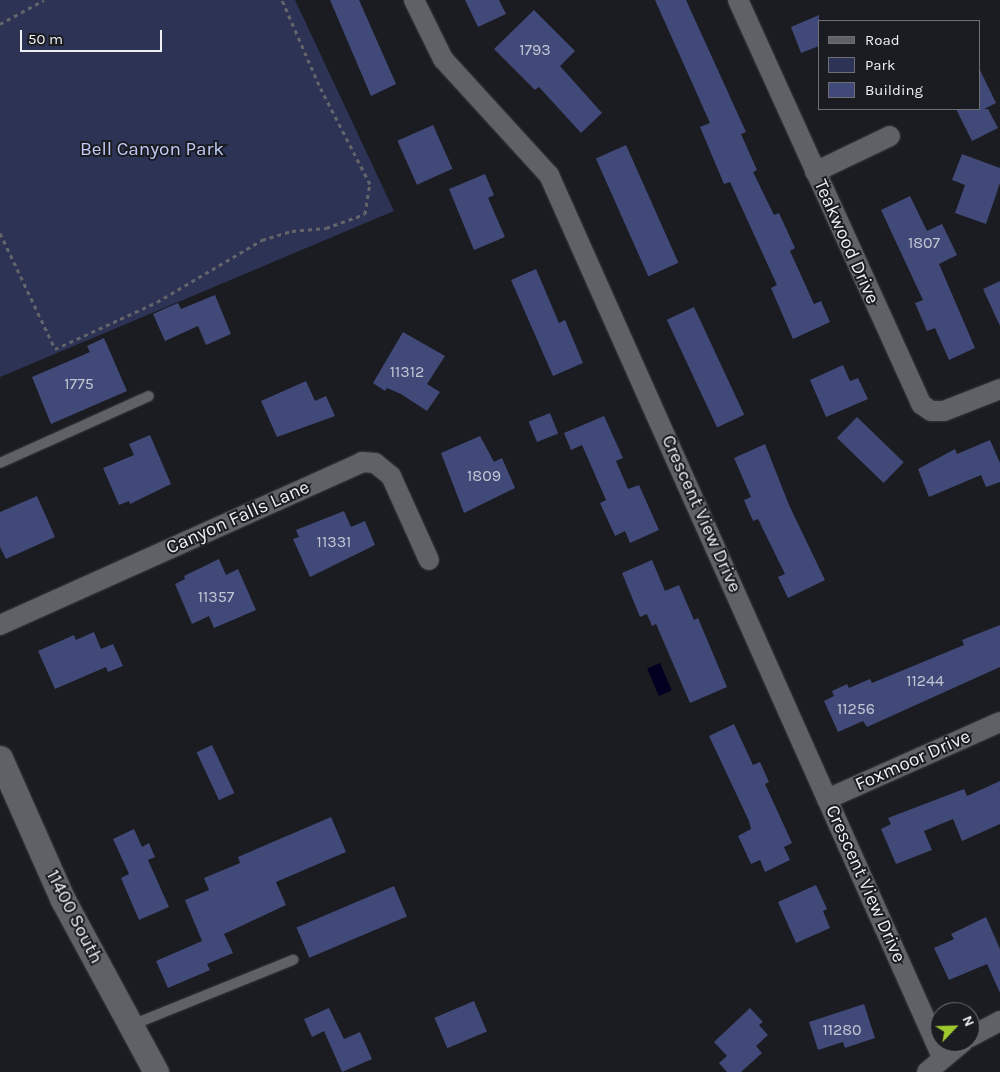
<!DOCTYPE html>
<style>
body{margin:0}
#map{position:relative;width:1000px;height:1072px;overflow:hidden;background:#1b1c21;font-family:Karla,sans-serif}
div>[style]{position:absolute}
.green>*{inset:0;background:#2d3354}
.water>*{inset:0;background:#020021;transform-origin:0 0}
.building>*{inset:0;background:#404977;transform-origin:0 0}
.path>*{height:3px;margin-top:-1.5px;transform-origin:0;background:repeating-linear-gradient(90deg,#64656a 0 4px,transparent 0 8px)}
.roads{filter:drop-shadow(0 0 1px #393a3e) drop-shadow(0 0 1px #393a3e)}
.service>*{height:10px;margin:-5px;padding:0 5px;transform-origin:5px;border-radius:5px;background:#5f6167}
.minor>*{height:20px;margin:-10px;padding:0 10px;transform-origin:10px;border-radius:10px;background:#5f6167}
.tertiary>*{height:25px;margin:-12.5px;padding:0 12.5px;transform-origin:12.5px;border-radius:12.5px;background:#5f6167}
span{translate:-50% -50%;white-space:nowrap;text-align:center;line-height:1.15;-webkit-text-stroke:4px #1b1c21;paint-order:stroke}
.number-label{font-size:16px;color:#c2c6d4}
.number-label span{-webkit-text-stroke-width:0}
.park-label{font-size:19px;color:#c0cbf8}
.street-label{font-size:19px;color:#eeeff3}
.legend{position:absolute;left:818px;top:20px;width:162px;height:90px;box-sizing:border-box;background:#1b1c21;border:1px solid #6f7075;margin:0;padding:6px 9px;list-style:none;font-size:15px;color:#eeeff3}
.legend li{display:flex;align-items:center;gap:10px;height:25px}
.legend b{width:25px;border:1px solid #6f7075}
.north{position:absolute;left:930px;top:1002px;width:50px;height:50px;box-sizing:border-box;background:#1b1c21;border:1px solid #6f7075;border-radius:50%;rotate:66deg;font-size:14px;font-weight:700;line-height:20px;text-align:center;color:#eeeff3}
.north::after{content:'';display:block;margin:auto;width:18px;height:22px;background:#9fca2c;clip-path:polygon(50% 0,100% 100%,50% 72%,0 100%)}
.scale{position:absolute;left:20px;top:30px;width:142px;height:22px;box-sizing:border-box;border:2px solid #eeeff3;border-top:0;padding-left:6px;font-size:15px;line-height:18px;white-space:nowrap;color:#eeeff3;-webkit-text-stroke:4px #1b1c21;paint-order:stroke}
</style>
<div id="map">
<div class="green">
<div style="clip-path:polygon(0 0,295px 0,394px 211px,0 377px)"></div>
</div>
<div class="water">
<div style="left:660px;top:663px;width:30px;height:14px;rotate:67deg"></div>
</div>
<div class="building">
<div style="clip-path:polygon(330px 0,359px 0,396px 84px,371px 96px)"></div>
<div style="clip-path:polygon(465px 0,499px 0,506px 14px,478px 27px)"></div>
<div style="clip-path:polygon(655px 0,686px 0,746px 132px,741px 134px,757px 170px,753px 172px,774px 215px,779px 213px,795px 248px,790px 251px,814px 304px,821px 301px,830px 322px,793px 339px,771px 288px,777px 285px,730px 182px,724px 184px,700px 127px,710px 123px)"></div>
<div style="clip-path:polygon(534px 10px,575px 51px,560px 66px,602px 113px,581px 133px,539px 87px,535px 90px,494px 49px)"></div>
<div style="clip-path:polygon(819px 15px,819px 46px,801px 53px,791px 27px)"></div>
<div style="clip-path:polygon(979px 68px,996px 103px,984px 109px,988px 109px,998px 128px,972px 141px,956px 109px,979px 109px)"></div>
<div style="left:433px;top:125px;width:48px;height:39px;rotate:66deg"></div>
<div style="left:626px;top:145px;width:129px;height:33px;rotate:66deg"></div>
<div style="clip-path:polygon(962px 154px,1000px 168px,1000px 183px,986px 224px,955px 213px,965px 185px,952px 180px)"></div>
<div style="clip-path:polygon(485px 174px,494px 195px,488px 198px,505px 237px,474px 250px,449px 189px)"></div>
<div style="clip-path:polygon(910px 196px,927px 231px,942px 224px,957px 255px,939px 264px,975px 348px,949px 360px,935px 328px,927px 331px,915px 303px,923px 300px,881px 210px)"></div>
<div style="clip-path:polygon(536px 269px,559px 323px,565px 320px,583px 363px,553px 376px,511px 280px)"></div>
<div style="clip-path:polygon(1000px 281px,1000px 326px,983px 289px)"></div>
<div style="clip-path:polygon(215px 295px,231px 334px,206px 345px,198px 326px,165px 341px,153px 314px,178px 303px,181px 309px)"></div>
<div style="left:694px;top:307px;width:119px;height:30px;rotate:65deg"></div>
<div style="clip-path:polygon(403px 332px,445px 356px,427px 384px,440px 392px,427px 411px,401px 394px,387px 388px,385px 391px,373px 383px)"></div>
<div style="clip-path:polygon(104px 338px,127px 391px,51px 424px,32px 377px,90px 352px,87px 346px)"></div>
<div style="clip-path:polygon(843px 365px,850px 381px,858px 378px,868px 399px,826px 417px,810px 380px)"></div>
<div style="clip-path:polygon(306px 381px,315px 401px,326px 396px,335px 416px,277px 437px,261px 401px)"></div>
<div style="left:550px;top:413px;width:22px;height:23px;rotate:68deg"></div>
<div style="clip-path:polygon(604px 416px,623px 458px,616px 461px,628px 489px,639px 485px,659px 530px,630px 543px,625px 531px,615px 536px,600px 503px,606px 500px,582px 445px,571px 450px,564px 433px)"></div>
<div style="left:857px;top:417px;width:65px;height:29px;rotate:44deg"></div>
<div style="clip-path:polygon(150px 435px,171px 484px,130px 504px,129px 501px,119px 505px,103px 468px,134px 455px,129px 444px)"></div>
<div style="clip-path:polygon(480px 436px,494px 462px,502px 458px,515px 488px,464px 513px,441px 453px)"></div>
<div style="clip-path:polygon(990px 440px,1000px 463px,1000px 482px,986px 487px,981px 475px,929px 497px,918px 469px,955px 449px,957px 454px)"></div>
<div style="clip-path:polygon(765px 444px,789px 505px,825px 580px,788px 598px,778px 577px,785px 574px,758px 519px,753px 521px,744px 500px,751px 497px,734px 458px)"></div>
<div style="clip-path:polygon(37px 496px,55px 537px,6px 559px,0 547px,0 512px)"></div>
<div style="clip-path:polygon(344px 511px,351px 527px,365px 521px,375px 545px,310px 577px,293px 539px,299px 537px,296px 530px)"></div>
<div style="clip-path:polygon(219px 559px,226px 575px,238px 569px,256px 610px,214px 628px,209px 616px,192px 624px,175px 584px,185px 579px,184px 576px)"></div>
<div style="clip-path:polygon(652px 560px,665px 591px,679px 585px,694px 620px,698px 618px,727px 687px,690px 703px,656px 624px,652px 626px,647px 614px,640px 617px,622px 573px)"></div>
<div style="clip-path:polygon(1000px 625px,1000px 667px,867px 727px,863px 721px,838px 732px,824px 701px,834px 696px,832px 691px,847px 684px,849px 688px,870px 679px,872px 683px,964px 645px,962px 640px)"></div>
<div style="clip-path:polygon(94px 632px,101px 649px,113px 644px,123px 666px,108px 672px,106px 667px,55px 689px,38px 651px,74px 635px,76px 640px)"></div>
<div style="clip-path:polygon(734px 724px,753px 765px,760px 762px,769px 782px,765px 784px,792px 843px,784px 847px,790px 860px,765px 872px,760px 860px,751px 864px,738px 836px,751px 829px,749px 821px,709px 736px)"></div>
<div style="left:212px;top:745px;width:53px;height:17px;rotate:65deg"></div>
<div style="clip-path:polygon(1000px 781px,1000px 824px,962px 841px,953px 819px,924px 831px,932px 850px,896px 864px,881px 829px,891px 824px,888px 818px,964px 789px,967px 796px)"></div>
<div style="clip-path:polygon(331px 817px,346px 852px,276px 882px,286px 905px,224px 934px,233px 953px,207px 964px,210px 970px,168px 988px,156px 961px,202px 941px,185px 900px,209px 890px,204px 878px,240px 863px,238px 857px)"></div>
<div style="clip-path:polygon(134px 829px,142px 847px,149px 843px,155px 857px,148px 860px,169px 907px,139px 920px,121px 878px,129px 874px,113px 839px)"></div>
<div style="clip-path:polygon(816px 885px,827px 909px,823px 911px,830px 928px,796px 943px,778px 902px)"></div>
<div style="left:394px;top:886px;width:33px;height:106px;rotate:67deg"></div>
<div style="clip-path:polygon(986px 917px,1000px 949px,1000px 993px,987px 964px,949px 980px,934px 948px,954px 939px,951px 934px)"></div>
<div style="left:474px;top:1001px;width:33px;height:43px;rotate:67deg"></div>
<div style="clip-path:polygon(864px 1004px,875px 1038px,845px 1048px,843px 1042px,818px 1050px,809px 1022px)"></div>
<div style="clip-path:polygon(329px 1008px,344px 1039px,360px 1032px,372px 1059px,342px 1072px,324px 1031px,312px 1037px,304px 1019px)"></div>
<div style="clip-path:polygon(750px 1008px,763px 1022px,759px 1025px,768px 1035px,756px 1046px,762px 1053px,741px 1072px,727px 1072px,719px 1063px,727px 1056px,714px 1042px)"></div>
</div>
<div class="path">
<div style="left:0;top:24px;width:50px;rotate:-28.6deg"></div>
<div style="left:0;top:233px;width:128px;rotate:64.6deg"></div>
<div style="left:55px;top:349px;width:112px;rotate:-24.7deg"></div>
<div style="left:157px;top:302px;width:122px;rotate:-30.6deg"></div>
<div style="left:262px;top:240px;width:31px;rotate:-17deg"></div>
<div style="left:292px;top:231px;width:34px;rotate:-5deg"></div>
<div style="left:326px;top:228px;width:41px;rotate:-19.7deg"></div>
<div style="left:365px;top:214px;width:30px;rotate:-81deg"></div>
<div style="left:370px;top:184px;width:111px;rotate:-117.3deg"></div>
<div style="left:319px;top:85px;width:93px;rotate:-113.5deg"></div>
</div>
<div class="roads">
<div class="service">
<div style="left:0;top:463px;width:163px;rotate:-24.2deg"></div>
<div style="left:132px;top:1025px;width:174px;rotate:-22deg"></div>
</div>
<div class="minor">
<div style="left:414px;top:0;width:66px;rotate:63.8deg"></div>
<div style="left:443px;top:59px;width:157px;rotate:47.6deg"></div>
<div style="left:549px;top:175px;width:966px;rotate:65.98deg"></div>
<div style="left:738px;top:0;width:444px;rotate:65.6deg"></div>
<div style="left:921px;top:404px;width:12px;rotate:35deg"></div>
<div style="left:931px;top:411px;width:13px"></div>
<div style="left:944px;top:411px;width:60px;rotate:-21.4deg"></div>
<div style="left:815px;top:172px;width:83px;rotate:-25.6deg"></div>
<div style="left:0;top:625px;width:397px;rotate:-24.2deg"></div>
<div style="left:362px;top:462px;width:13px;rotate:4deg"></div>
<div style="left:375px;top:463px;width:21px;rotate:39deg"></div>
<div style="left:391px;top:476px;width:92px;rotate:65.7deg"></div>
<div style="left:827px;top:799px;width:189px;rotate:-24deg"></div>
<div style="left:970px;top:1037px;width:34px;rotate:-28deg"></div>
<div style="left:927px;top:1072px;width:47px;rotate:-39.8deg"></div>
</div>
<div class="tertiary">
<div style="left:0;top:758px;width:155px;rotate:66.1deg"></div>
<div style="left:63px;top:900px;width:196px;rotate:61.6deg"></div>
</div>
</div>
<div class="number-label">
<span style="left:535px;top:50px">1793</span>
<span style="left:924px;top:243px">1807</span>
<span style="left:407px;top:372px">11312</span>
<span style="left:79px;top:384px">1775</span>
<span style="left:484px;top:476px">1809</span>
<span style="left:334px;top:542px">11331</span>
<span style="left:216px;top:597px">11357</span>
<span style="left:925px;top:681px">11244</span>
<span style="left:856px;top:709px">11256</span>
<span style="left:842px;top:1030px">11280</span>
</div>
<div class="park-label">
<span style="left:152px;top:150px">Bell Canyon Park</span>
</div>
<div class="street-label">
<span style="left:846px;top:242px;rotate:66deg">Teakwood Drive</span>
<span style="left:701px;top:514px;rotate:66deg">Crescent View Drive</span>
<span style="left:238px;top:518px;rotate:-24deg">Canyon Falls Lane</span>
<span style="left:913px;top:761px;rotate:-24deg">Foxmoor Drive</span>
<span style="left:865px;top:884px;rotate:66deg">Crescent View Drive</span>
<span style="left:74px;top:917px;rotate:63deg">11400 South</span>
</div>
<ul class="legend">
<li><b style="height:6px;background:#5f6167"></b>Road</li>
<li><b style="height:14px;background:#2d3354"></b>Park</li>
<li><b style="height:14px;background:#404977"></b>Building</li>
</ul>
<div class="north">N</div>
<div class="scale">50 m</div>
</div>
